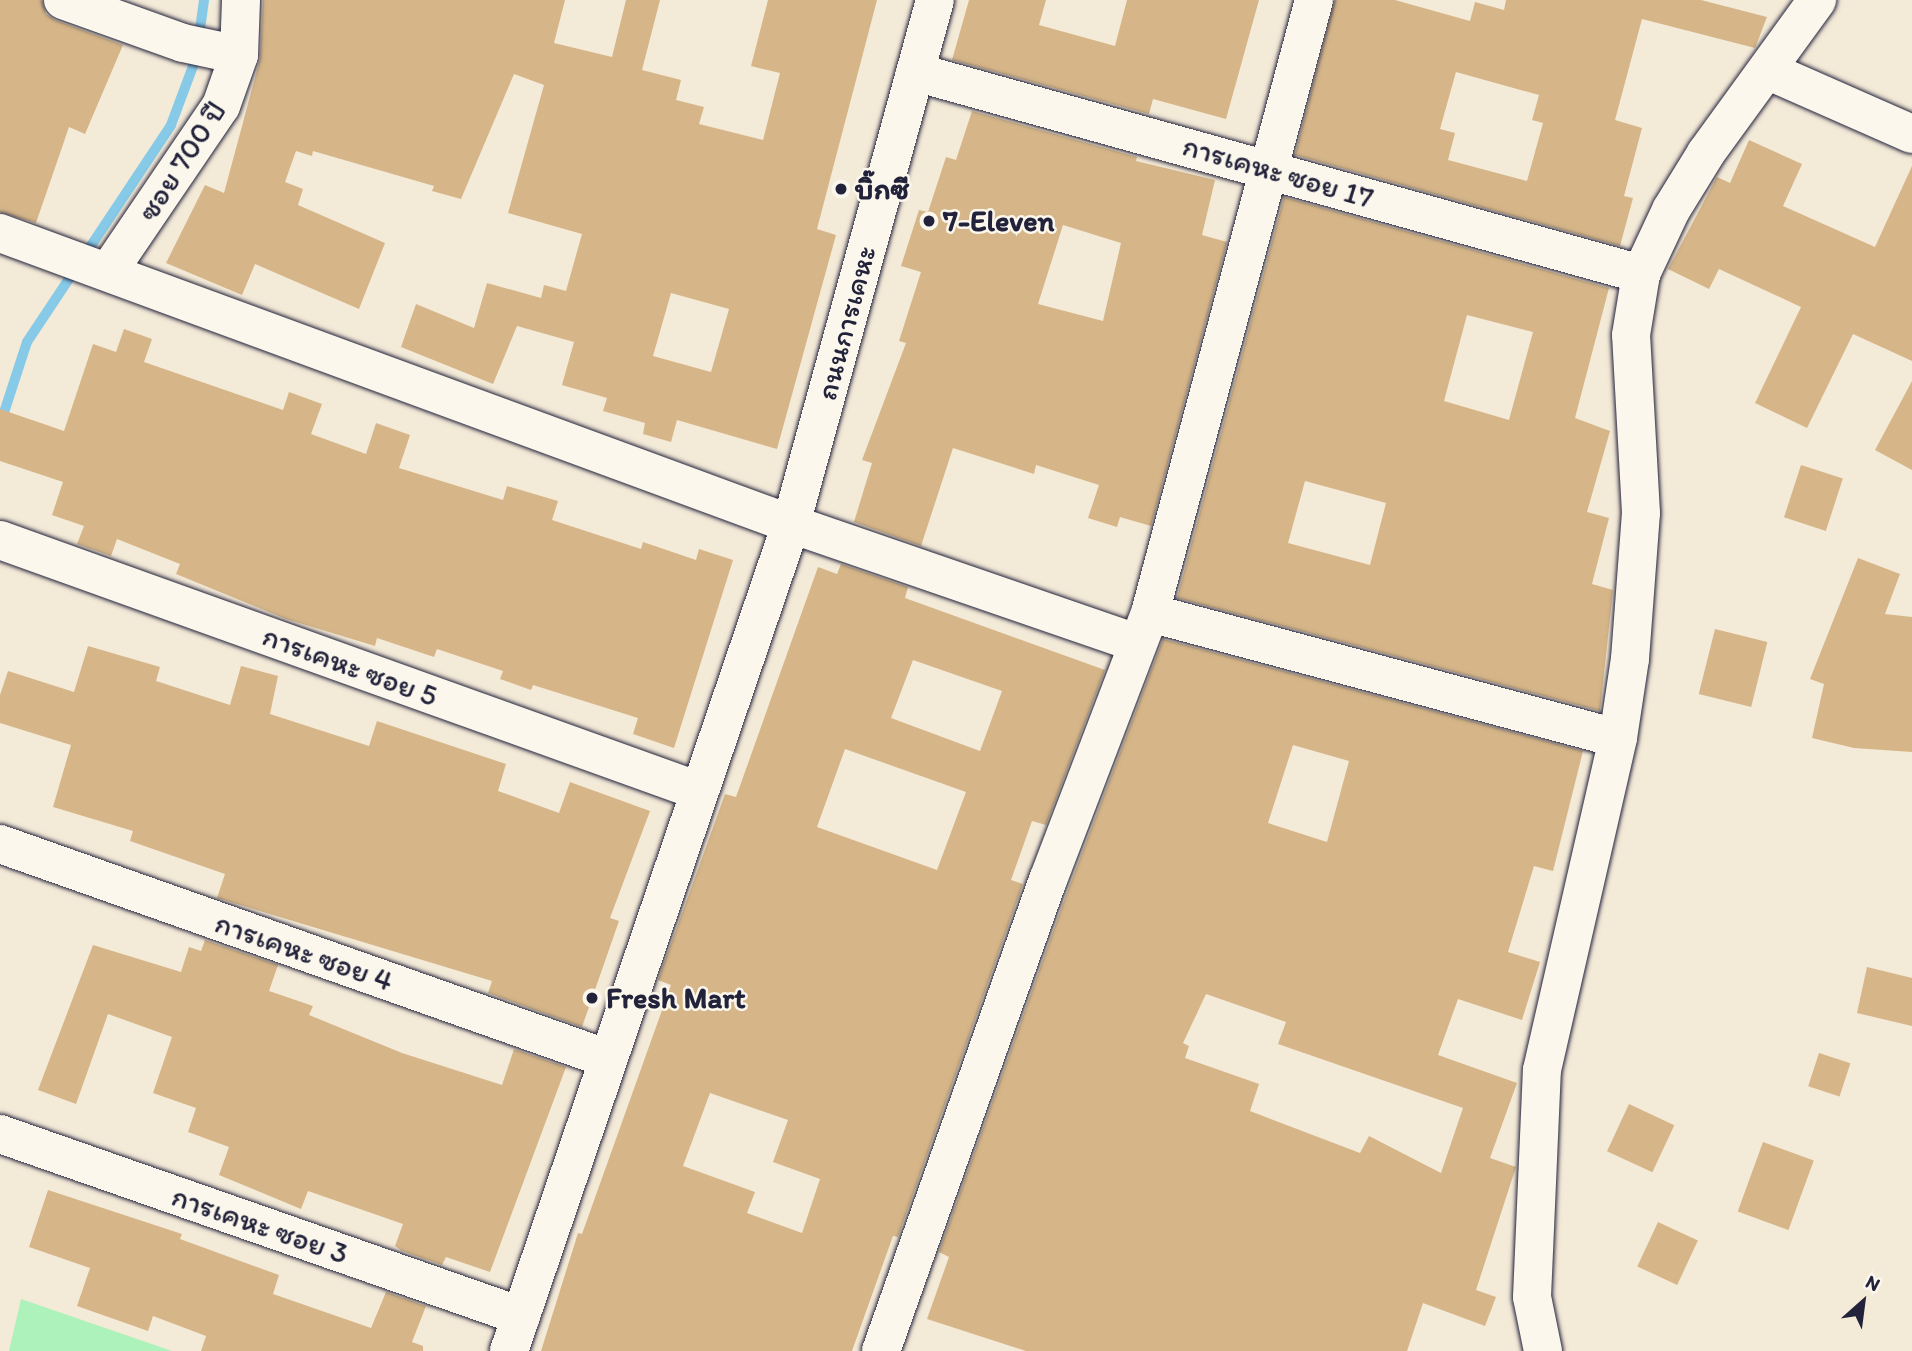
<!DOCTYPE html>
<meta charset="utf-8">
<style>
body{margin:0}
#map{position:relative;width:1912px;height:1351px;overflow:hidden;background:#f4ead8;font-family:Itim,"Playpen Sans Thai",sans-serif}
div>[style]{position:absolute}
.green>*{inset:0;background:#adf1bb}
.stream>*{height:10px;margin:-5px;padding:0 5px;transform-origin:5px;border-radius:5px;background:#87cae8}
.building>*{inset:0;background:#d6b689;transform-origin:0 0}
.roads{filter:drop-shadow(0 0 2px #22223b) drop-shadow(0 0 2px #22223b)}
.minor>*{height:38px;margin:-19px;padding:0 19px;transform-origin:19px;border-radius:19px;background:#fbf7ec}
.dots>*{width:19px;height:19px;translate:-50% -50%;box-sizing:border-box;border:4px solid #fbf7ec;border-radius:50%}
span{translate:-50% -50%;white-space:nowrap;text-align:center;line-height:1.15;-webkit-text-stroke:5px #fbf7ec;paint-order:stroke}
.street-label{font-size:30px;color:#22223b}
.poi-label{font-size:30px;color:#22223b;font-weight:700}
.left{translate:0 -50%;text-align:left}
.north{position:absolute;left:1828px;top:1267px;width:70px;height:70px;-webkit-text-stroke:5px #fbf7ec;paint-order:stroke;rotate:28deg;font-size:19px;font-weight:700;line-height:28px;text-align:center;color:#22223b}
.north::after{content:'';display:block;margin:auto;width:24px;height:32px;background:#22223b;clip-path:polygon(50% 0,100% 100%,50% 72%,0 100%)}
</style>
<div id="map">
<div class="green">
<div style="clip-path:polygon(21px 1299px,172px 1351px,9px 1351px)"></div>
</div>
<div class="stream">
<div style="left:0;top:425px;width:87px;rotate:-72deg"></div>
<div style="left:27px;top:342px;width:260px;rotate:-56.4deg"></div>
<div style="left:171px;top:125px;width:72px;rotate:-69.5deg"></div>
<div style="left:196px;top:58px;width:59px;rotate:-82.1deg"></div>
</div>
<div class="building">
<div style="clip-path:polygon(0 0,42px 0,46px 14px,55px 20px,123px 45px,85px 134px,69px 127px,36px 223px,0 212px)"></div>
<div style="clip-path:polygon(evenodd,263px 0,565px 0,554px 43px,612px 57px,626px 0,660px 0,642px 70px,681px 80px,676px 100px,704px 107px,699px 124px,763px 140px,780px 73px,751px 66px,768px 0,877px 0,817px 229px,836px 235px,777px 449px,677px 420px,671px 442px,643px 434px,645px 423px,603px 411px,607px 398px,562px 385px,574px 342px,517px 326px,493px 384px,401px 347px,416px 304px,474px 328px,487px 283px,541px 298px,544px 285px,566px 291px,582px 234px,508px 213px,544px 85px,514px 74px,461px 199px,432px 191px,434px 186px,313px 151px,312px 156px,296px 151px,285px 182px,303px 189px,298px 205px,385px 243px,359px 309px,255px 264px,242px 295px,166px 263px,205px 185px,224px 193px,260px 59px,263px 0,671px 293px,729px 309px,711px 372px,653px 356px,671px 293px)"></div>
<div style="clip-path:polygon(969px 0,1046px 0,1039px 25px,1115px 46px,1127px 0,1259px 0,1226px 119px,1153px 99px,1149px 114px,952px 60px)"></div>
<div style="clip-path:polygon(evenodd,1335px 0,1395px 0,1470px 21px,1475px 2px,1504px 10px,1506px 0,1701px 0,1767px 17px,1755px 48px,1642px 19px,1615px 120px,1642px 128px,1624px 196px,1633px 198px,1620px 246px,1295px 155px,1335px 0,1456px 72px,1539px 95px,1532px 120px,1543px 123px,1527px 181px,1448px 160px,1455px 133px,1440px 129px,1456px 72px)"></div>
<div style="clip-path:polygon(evenodd,972px 111px,1137px 157px,1136px 161px,1215px 180px,1202px 235px,1227px 242px,1151px 526px,1120px 517px,1117px 527px,1088px 518px,1099px 485px,1036px 465px,1034px 474px,953px 448px,921px 546px,854px 522px,872px 463px,862px 460px,906px 343px,899px 341px,921px 272px,901px 266px,919px 210px,928px 212px,946px 157px,956px 160px,972px 111px,1063px 225px,1121px 243px,1103px 321px,1038px 304px,1063px 225px)"></div>
<div style="clip-path:polygon(1749px 140px,1802px 164px,1783px 206px,1875px 247px,1912px 166px,1912px 361px,1853px 334px,1807px 428px,1755px 403px,1801px 307px,1719px 269px,1709px 289px,1668px 269px,1717px 177px,1730px 183px)"></div>
<div style="clip-path:polygon(evenodd,1284px 197px,1609px 288px,1575px 418px,1610px 431px,1587px 512px,1609px 518px,1592px 584px,1613px 590px,1600px 711px,1177px 598px,1284px 197px,1467px 315px,1533px 332px,1509px 420px,1444px 401px,1467px 315px,1284px 197px,1305px 481px,1386px 503px,1370px 565px,1288px 543px,1305px 481px)"></div>
<div style="clip-path:polygon(124px 329px,152px 339px,144px 362px,283px 410px,289px 392px,322px 404px,311px 434px,366px 454px,376px 423px,410px 435px,399px 468px,503px 500px,507px 486px,558px 501px,552px 520px,641px 549px,643px 542px,696px 560px,699px 549px,733px 560px,674px 748px,633px 734px,638px 718px,533px 685px,531px 690px,500px 679px,503px 671px,437px 649px,434px 657px,377px 638px,375px 646px,286px 619px,176px 574px,180px 564px,117px 539px,111px 556px,77px 544px,84px 526px,52px 515px,63px 482px,0 461px,0 409px,64px 431px,93px 344px,116px 352px)"></div>
<div style="clip-path:polygon(1912px 381px,1912px 470px,1875px 450px)"></div>
<div style="left:1801px;top:465px;width:44px;height:55px;rotate:18deg"></div>
<div style="clip-path:polygon(1858px 558px,1900px 574px,1885px 614px,1912px 617px,1912px 752px,1854px 748px,1812px 738px,1824px 684px,1810px 679px)"></div>
<div style="clip-path:polygon(evenodd,841px 564px,908px 587px,905px 598px,1105px 670px,1046px 825px,1032px 821px,1011px 880px,1023px 884px,898px 1237px,893px 1236px,852px 1351px,541px 1351px,578px 1233px,582px 1234px,671px 985px,658px 980px,725px 794px,736px 797px,818px 567px,837px 574px,841px 564px,913px 660px,1002px 691px,980px 751px,891px 718px,913px 660px,841px 564px,845px 749px,966px 792px,937px 870px,817px 827px,845px 749px,841px 564px,710px 1093px,788px 1120px,773px 1162px,820px 1179px,802px 1233px,747px 1213px,755px 1192px,683px 1166px,710px 1093px)"></div>
<div style="left:1715px;top:629px;width:54px;height:67px;rotate:14deg"></div>
<div style="clip-path:polygon(evenodd,1163px 639px,1583px 751px,1553px 871px,1534px 866px,1508px 952px,1540px 962px,1522px 1020px,1458px 999px,1438px 1055px,1517px 1083px,1490px 1158px,1516px 1167px,1476px 1290px,1496px 1297px,1485px 1326px,1423px 1303px,1407px 1351px,1026px 1351px,927px 1319px,949px 1257px,939px 1252px,1065px 898px,1163px 639px,1293px 745px,1349px 761px,1327px 842px,1268px 823px,1293px 745px,1163px 639px,1206px 994px,1286px 1022px,1278px 1044px,1463px 1108px,1441px 1173px,1369px 1136px,1360px 1153px,1250px 1111px,1259px 1084px,1185px 1058px,1189px 1046px,1183px 1043px,1206px 994px)"></div>
<div style="clip-path:polygon(88px 646px,160px 667px,156px 681px,230px 705px,241px 666px,278px 676px,270px 714px,369px 746px,377px 721px,506px 764px,498px 791px,559px 813px,570px 782px,650px 811px,610px 918px,619px 921px,582px 1027px,488px 993px,492px 981px,217px 898px,225px 874px,130px 841px,133px 831px,53px 807px,71px 745px,0 723px,0 695px,8px 671px,74px 692px)"></div>
<div style="clip-path:polygon(205px 940px,278px 965px,269px 991px,313px 1006px,309px 1015px,402px 1053px,502px 1085px,514px 1049px,566px 1067px,490px 1272px,446px 1257px,442px 1265px,402px 1251px,395px 1246px,403px 1224px,308px 1191px,301px 1209px,219px 1175px,229px 1147px,188px 1132px,196px 1108px,153px 1093px,172px 1037px,108px 1014px,76px 1104px,38px 1090px,93px 945px,181px 972px,189px 947px,201px 951px)"></div>
<div style="clip-path:polygon(1867px 967px,1912px 978px,1912px 1026px,1857px 1013px)"></div>
<div style="left:1819px;top:1053px;width:33px;height:35px;rotate:18deg"></div>
<div style="left:1629px;top:1104px;width:50px;height:52px;rotate:25deg"></div>
<div style="left:1763px;top:1142px;width:54px;height:74px;rotate:20deg"></div>
<div style="clip-path:polygon(48px 1190px,182px 1234px,180px 1239px,279px 1275px,273px 1294px,371px 1328px,386px 1292px,426px 1306px,412px 1342px,423px 1346px,423px 1351px,201px 1351px,206px 1336px,153px 1316px,148px 1331px,77px 1306px,90px 1268px,29px 1247px)"></div>
<div style="left:1658px;top:1222px;width:44px;height:49px;rotate:25deg"></div>
</div>
<div class="roads">
<div class="minor">
<div style="left:63px;top:0;width:127px;rotate:19.7deg"></div>
<div style="left:183px;top:43px;width:57px;rotate:12.1deg"></div>
<div style="left:1769px;top:71px;width:156px;rotate:23.8deg"></div>
<div style="left:915px;top:72px;width:754px;rotate:15.55deg"></div>
<div style="left:0;top:233px;width:843px;rotate:20.2deg"></div>
<div style="left:791px;top:524px;width:366px;rotate:19deg"></div>
<div style="left:108px;top:272px;width:201px;rotate:-55.8deg"></div>
<div style="left:221px;top:106px;width:54px;rotate:-70.6deg"></div>
<div style="left:239px;top:55px;width:55px;rotate:-87.9deg"></div>
<div style="left:0;top:540px;width:743px;rotate:19.75deg"></div>
<div style="left:1150px;top:613px;width:484px;rotate:15deg"></div>
<div style="left:0;top:844px;width:645px;rotate:19.47deg"></div>
<div style="left:0;top:1134px;width:552px;rotate:19.26deg"></div>
<div style="left:509px;top:1351px;width:874px;rotate:-71.17deg"></div>
<div style="left:791px;top:524px;width:543px;rotate:-74.63deg"></div>
<div style="left:881px;top:1351px;width:500px;rotate:-70.5deg"></div>
<div style="left:1048px;top:880px;width:286px;rotate:-69.1deg"></div>
<div style="left:1150px;top:613px;width:635px;rotate:-75.02deg"></div>
<div style="left:1543px;top:1351px;width:55px;rotate:-101.5deg"></div>
<div style="left:1532px;top:1297px;width:227px;rotate:-87.5deg"></div>
<div style="left:1542px;top:1070px;width:341px;rotate:-77.1deg"></div>
<div style="left:1618px;top:738px;width:80px;rotate:-81.4deg"></div>
<div style="left:1630px;top:659px;width:146px;rotate:-85.7deg"></div>
<div style="left:1641px;top:513px;width:178px;rotate:-93.2deg"></div>
<div style="left:1631px;top:335px;width:62px;rotate:-80.7deg"></div>
<div style="left:1641px;top:274px;width:71px;rotate:-64.9deg"></div>
<div style="left:1671px;top:210px;width:67px;rotate:-58.4deg"></div>
<div style="left:1706px;top:153px;width:189px;rotate:-54deg"></div>
</div>
</div>
<div class="dots">
<div style="left:841px;top:189px;background:#22223b"></div>
<div style="left:929px;top:221px;background:#22223b"></div>
<div style="left:592px;top:998px;background:#22223b"></div>
</div>
<div class="street-label">
<span style="left:182px;top:161px;rotate:-57deg">ซอย 700 ปี</span>
<span style="left:1278px;top:172px;rotate:16deg">การเคหะ ซอย 17</span>
<span style="left:846px;top:323px;rotate:-75deg">ถนนการเคหะ</span>
<span style="left:350px;top:666px;rotate:20deg">การเคหะ ซอย 5</span>
<span style="left:304px;top:952px;rotate:19deg">การเคหะ ซอย 4</span>
<span style="left:260px;top:1225px;rotate:19deg">การเคหะ ซอย 3</span>
</div>
<div class="poi-label">
<span class="left" style="left:855px;top:189px">บิ๊กซี</span>
<span class="left" style="left:943px;top:221px">7-Eleven</span>
<span class="left" style="left:606px;top:998px">Fresh Mart</span>
</div>
<div class="north">N</div>
</div>
